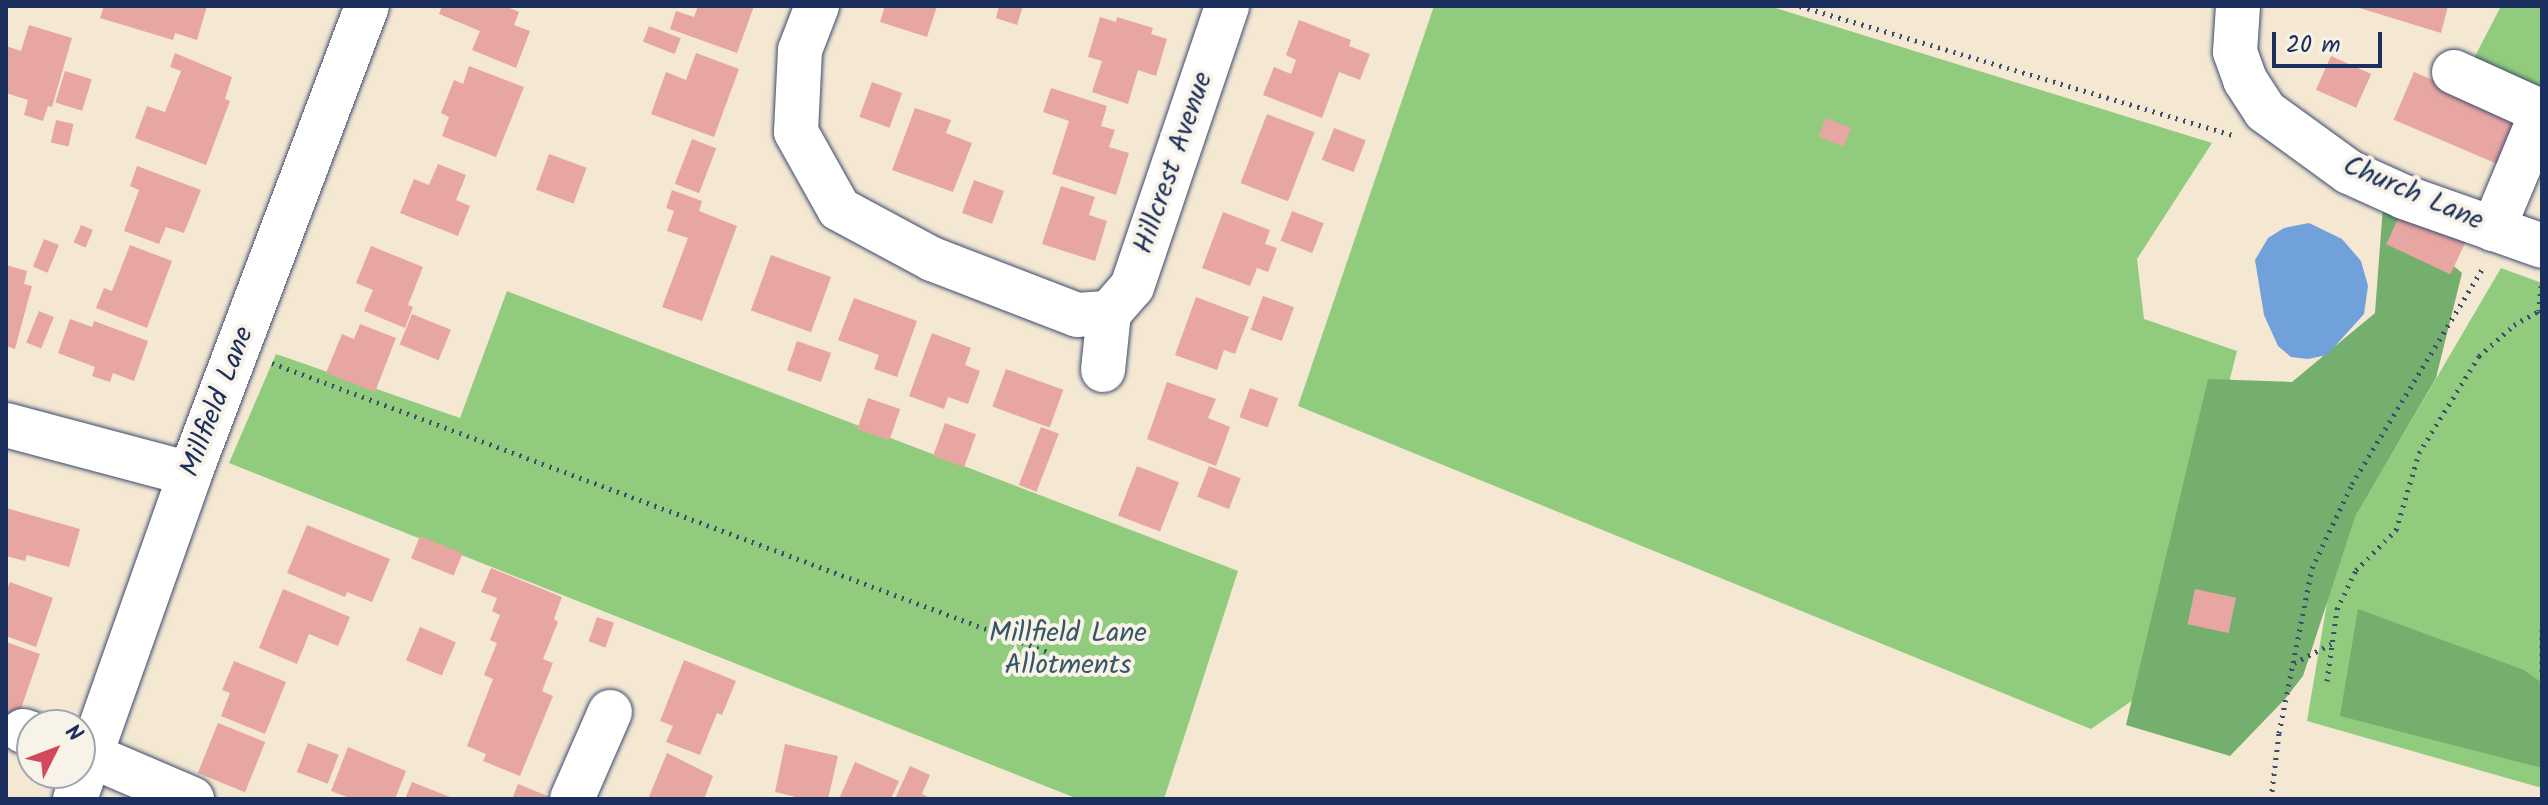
<!DOCTYPE html>
<style>
body{margin:0}
#map{position:relative;width:2548px;height:805px;overflow:hidden;background:#f4e8d3;font-family:Kalam,sans-serif}
div>[style]{position:absolute}
.green>*{inset:0;background:#91cb7e}
.forest>*{inset:0;background:#74af6d}
.water>*{inset:0;background:#70a1da}
.building>*{inset:0;background:#e8a6a3;transform-origin:0 0}
.path>*{height:5px;margin-top:-2.5px;transform-origin:0;background:repeating-linear-gradient(90deg,#3c4b70 0 2px,transparent 0 8px)}
.roads{filter:drop-shadow(0 0 2px #3c4b70) drop-shadow(0 0 2px #3c4b70)}
.minor>*{height:44px;margin:-22px;padding:0 22px;transform-origin:22px;border-radius:22px;background:#fff}
span{translate:-50% -50%;white-space:nowrap;text-align:center;line-height:1.15;-webkit-text-stroke:8px #f7f3e8;paint-order:stroke}
.street-label{font-size:28px;color:#1b2f5e}
.park-label{font-size:28px;color:#385666}
.frame{position:absolute;inset:0;border:8px solid #1b2f5e;pointer-events:none}
.north{position:absolute;left:16px;top:709px;width:80px;height:80px;box-sizing:border-box;background:#f7f3e8;border:2px solid #9fa5b1;border-radius:50%;rotate:48deg;font-size:22px;font-weight:700;line-height:32px;text-align:center;color:#1b2f5e}
.north::after{content:'';display:block;margin:auto;width:28px;height:36px;background:#d1495b;clip-path:polygon(50% 0,100% 100%,50% 72%,0 100%)}
.scale{position:absolute;left:2272px;top:32px;width:110px;height:36px;box-sizing:border-box;border:4px solid #1b2f5e;border-top:0;padding-left:10px;font-size:24px;line-height:28px;white-space:nowrap;color:#1b2f5e;-webkit-text-stroke:6px #f7f3e8;paint-order:stroke}
</style>
<div id="map">
<div class="green">
<div style="clip-path:polygon(1434px 6px,1769px 6px,2212px 143px,2137px 259px,2144px 319px,2237px 351px,2152px 687px,2091px 729px,1298px 406px)"></div>
<div style="clip-path:polygon(2501px 6px,2542px 6px,2542px 98px,2471px 64px)"></div>
<div style="clip-path:polygon(2501px 268px,2542px 283px,2542px 788px,2307px 721px,2336px 549px)"></div>
<div style="clip-path:polygon(507px 291px,1238px 571px,1164px 799px,1078px 799px,229px 463px,276px 354px,460px 418px)"></div>
</div>
<div class="forest">
<div style="clip-path:polygon(2383px 206px,2462px 273px,2436px 378px,2355px 517px,2303px 676px,2285px 699px,2230px 756px,2126px 725px,2208px 379px,2292px 382px,2375px 313px)"></div>
<div style="clip-path:polygon(2358px 609px,2524px 670px,2542px 683px,2542px 768px,2340px 716px)"></div>
</div>
<div class="water">
<div style="clip-path:polygon(2309px 223px,2342px 239px,2361px 261px,2368px 286px,2364px 314px,2327px 355px,2308px 359px,2291px 357px,2278px 346px,2264px 315px,2255px 260px,2268px 238px,2284px 228px)"></div>
</div>
<div class="building">
<div style="clip-path:polygon(104px 6px,207px 6px,197px 40px,175px 33px,173px 40px,100px 18px)"></div>
<div style="clip-path:polygon(442px 6px,505px 6px,519px 12px,514px 25px,530px 31px,516px 68px,472px 50px,480px 31px,439px 14px)"></div>
<div style="clip-path:polygon(698px 6px,754px 6px,737px 53px,670px 29px,676px 11px,694px 17px)"></div>
<div style="clip-path:polygon(885px 6px,937px 6px,927px 37px,880px 22px)"></div>
<div style="clip-path:polygon(999px 6px,1023px 6px,1017px 25px,996px 18px)"></div>
<div style="clip-path:polygon(2353px 6px,2448px 6px,2441px 33px)"></div>
<div style="clip-path:polygon(1100px 17px,1116px 22px,1117px 17px,1153px 28px,1151px 34px,1167px 39px,1156px 76px,1138px 70px,1128px 104px,1092px 92px,1102px 61px,1088px 57px)"></div>
<div style="clip-path:polygon(1299px 20px,1351px 40px,1349px 46px,1370px 54px,1360px 80px,1339px 72px,1322px 118px,1263px 95px,1274px 67px,1291px 74px,1296px 60px,1286px 55px)"></div>
<div style="clip-path:polygon(29px 25px,72px 38px,52px 107px,48px 106px,43px 121px,24px 115px,28px 100px,6px 93px,6px 46px,21px 51px)"></div>
<div style="left:649px;top:26px;width:34px;height:17px;rotate:21deg"></div>
<div style="clip-path:polygon(175px 53px,232px 77px,225px 99px,230px 101px,206px 165px,135px 138px,147px 106px,165px 112px,181px 71px,170px 67px)"></div>
<div style="clip-path:polygon(696px 53px,739px 69px,714px 137px,651px 114px,666px 72px,686px 80px)"></div>
<div style="left:2331px;top:56px;width:44px;height:37px;rotate:24deg"></div>
<div style="clip-path:polygon(469px 66px,524px 87px,496px 157px,442px 136px,449px 117px,441px 113px,454px 80px,463px 84px)"></div>
<div style="left:65px;top:71px;width:28px;height:33px;rotate:17deg"></div>
<div style="left:2414px;top:72px;width:114px;height:52px;rotate:23deg"></div>
<div style="left:872px;top:82px;width:32px;height:37px;rotate:20deg"></div>
<div style="clip-path:polygon(1051px 88px,1107px 106px,1101px 126px,1115px 130px,1109px 147px,1129px 153px,1116px 195px,1052px 174px,1069px 121px,1043px 112px)"></div>
<div style="clip-path:polygon(915px 108px,951px 120px,946px 133px,972px 143px,953px 192px,892px 170px)"></div>
<div style="left:1267px;top:114px;width:51px;height:74px;rotate:21deg"></div>
<div style="left:1826px;top:118px;width:27px;height:20px;rotate:22deg"></div>
<div style="left:56px;top:120px;width:18px;height:23px;rotate:13deg"></div>
<div style="left:1334px;top:128px;width:34px;height:34px;rotate:21deg"></div>
<div style="left:692px;top:139px;width:26px;height:48px;rotate:21deg"></div>
<div style="left:549px;top:154px;width:40px;height:38px;rotate:20deg"></div>
<div style="clip-path:polygon(438px 164px,466px 175px,456px 200px,470px 206px,458px 236px,400px 213px,414px 179px,429px 185px)"></div>
<div style="clip-path:polygon(137px 166px,201px 190px,184px 233px,166px 227px,159px 244px,124px 231px,139px 190px,130px 186px)"></div>
<div style="left:974px;top:180px;width:32px;height:35px;rotate:20deg"></div>
<div style="clip-path:polygon(1061px 186px,1095px 197px,1089px 215px,1107px 221px,1095px 261px,1042px 244px)"></div>
<div style="clip-path:polygon(672px 190px,702px 201px,699px 211px,737px 226px,702px 321px,662px 307px,688px 238px,667px 231px,674px 211px,666px 208px)"></div>
<div style="left:2403px;top:208px;width:71px;height:40px;rotate:25deg"></div>
<div style="left:1292px;top:211px;width:34px;height:32px;rotate:21deg"></div>
<div style="clip-path:polygon(1223px 212px,1270px 230px,1265px 244px,1277px 248px,1268px 272px,1257px 268px,1250px 286px,1202px 268px)"></div>
<div style="left:81px;top:225px;width:13px;height:19px;rotate:23deg"></div>
<div style="left:44px;top:239px;width:16px;height:30px;rotate:22deg"></div>
<div style="clip-path:polygon(130px 245px,172px 261px,147px 328px,96px 308px,104px 288px,112px 291px)"></div>
<div style="clip-path:polygon(371px 246px,423px 267px,408px 305px,413px 307px,405px 328px,364px 311px,373px 290px,356px 283px)"></div>
<div style="left:771px;top:255px;width:64px;height:59px;rotate:20deg"></div>
<div style="clip-path:polygon(6px 265px,27px 271px,24px 284px,32px 286px,15px 349px,6px 346px)"></div>
<div style="left:1263px;top:296px;width:33px;height:36px;rotate:20deg"></div>
<div style="clip-path:polygon(1196px 297px,1249px 317px,1235px 354px,1224px 350px,1217px 370px,1175px 355px)"></div>
<div style="clip-path:polygon(854px 298px,917px 321px,897px 377px,874px 369px,879px 355px,838px 340px)"></div>
<div style="left:39px;top:311px;width:16px;height:34px;rotate:22deg"></div>
<div style="left:412px;top:314px;width:42px;height:33px;rotate:22deg"></div>
<div style="clip-path:polygon(70px 319px,92px 327px,94px 321px,148px 341px,134px 381px,113px 373px,110px 382px,92px 376px,95px 367px,58px 353px)"></div>
<div style="clip-path:polygon(360px 324px,396px 338px,375px 392px,326px 373px,342px 334px,354px 339px)"></div>
<div style="clip-path:polygon(932px 333px,971px 348px,965px 365px,980px 371px,968px 404px,948px 397px,944px 409px,909px 396px)"></div>
<div style="left:797px;top:341px;width:36px;height:31px;rotate:19deg"></div>
<div style="left:1006px;top:369px;width:61px;height:40px;rotate:20deg"></div>
<div style="clip-path:polygon(1167px 382px,1216px 399px,1208px 418px,1230px 427px,1216px 466px,1147px 439px)"></div>
<div style="left:1250px;top:388px;width:30px;height:31px;rotate:20deg"></div>
<div style="left:868px;top:398px;width:34px;height:33px;rotate:19deg"></div>
<div style="left:945px;top:423px;width:33px;height:35px;rotate:20deg"></div>
<div style="left:1041px;top:427px;width:19px;height:62px;rotate:21deg"></div>
<div style="left:1137px;top:466px;width:45px;height:53px;rotate:21deg"></div>
<div style="left:1209px;top:466px;width:34px;height:33px;rotate:21deg"></div>
<div style="clip-path:polygon(6px 508px,80px 529px,69px 567px,27px 555px,25px 561px,6px 556px)"></div>
<div style="clip-path:polygon(307px 525px,390px 559px,372px 602px,347px 592px,345px 597px,287px 573px)"></div>
<div style="left:420px;top:536px;width:46px;height:24px;rotate:22deg"></div>
<div style="clip-path:polygon(491px 568px,562px 597px,554px 619px,558px 622px,543px 659px,553px 663px,542px 691px,553px 696px,520px 776px,483px 761px,486px 754px,467px 746px,493px 679px,484px 675px,497px 643px,490px 640px,500px 615px,492px 611px,497px 598px,481px 592px)"></div>
<div style="clip-path:polygon(10px 582px,53px 598px,36px 647px,6px 636px,6px 592px)"></div>
<div style="clip-path:polygon(283px 589px,350px 617px,338px 646px,309px 634px,297px 664px,259px 648px)"></div>
<div style="left:2195px;top:589px;width:42px;height:36px;rotate:12deg"></div>
<div style="left:597px;top:617px;width:18px;height:26px;rotate:19deg"></div>
<div style="left:420px;top:627px;width:39px;height:36px;rotate:23deg"></div>
<div style="clip-path:polygon(6px 642px,40px 654px,18px 717px,6px 713px)"></div>
<div style="clip-path:polygon(684px 660px,736px 681px,722px 715px,717px 713px,700px 755px,666px 742px,673px 726px,660px 721px)"></div>
<div style="clip-path:polygon(234px 661px,286px 682px,265px 734px,221px 716px,230px 693px,222px 690px)"></div>
<div style="left:218px;top:723px;width:51px;height:54px;rotate:22deg"></div>
<div style="left:308px;top:743px;width:33px;height:31px;rotate:21deg"></div>
<div style="clip-path:polygon(785px 744px,838px 756px,828px 799px,804px 799px,775px 792px)"></div>
<div style="clip-path:polygon(348px 747px,406px 771px,395px 799px,352px 799px,331px 791px)"></div>
<div style="clip-path:polygon(667px 753px,713px 776px,704px 799px,648px 799px)"></div>
<div style="clip-path:polygon(855px 762px,899px 781px,891px 799px,839px 799px)"></div>
<div style="clip-path:polygon(910px 766px,930px 775px,922px 794px,933px 799px,895px 799px)"></div>
<div style="clip-path:polygon(412px 782px,455px 799px,405px 799px)"></div>
<div style="clip-path:polygon(518px 784px,555px 799px,512px 799px)"></div>
</div>
<div class="path">
<div style="left:1800px;top:6px;width:451px;rotate:16.6deg"></div>
<div style="left:2541px;top:286px;width:25px;rotate:95deg"></div>
<div style="left:2539px;top:311px;width:8px;rotate:67deg"></div>
<div style="left:272px;top:363px;width:862px;rotate:20.43deg"></div>
<div style="left:2542px;top:630px;width:46px;rotate:90deg"></div>
<div style="left:2294px;top:663px;width:42px;rotate:-27.2deg"></div>
<div style="left:2327px;top:681px;width:73px;rotate:-82.1deg"></div>
<div style="left:2337px;top:609px;width:43px;rotate:-64deg"></div>
<div style="left:2356px;top:570px;width:57px;rotate:-45deg"></div>
<div style="left:2396px;top:530px;width:80px;rotate:-73.4deg"></div>
<div style="left:2419px;top:453px;width:114px;rotate:-58.3deg"></div>
<div style="left:2479px;top:356px;width:47px;rotate:-41.5deg"></div>
<div style="left:2514px;top:325px;width:32px;rotate:-30deg"></div>
<div style="left:2271px;top:799px;width:66px;rotate:-83.1deg"></div>
<div style="left:2279px;top:733px;width:168px;rotate:-78.7deg"></div>
<div style="left:2312px;top:568px;width:93px;rotate:-64.5deg"></div>
<div style="left:2352px;top:484px;width:253px;rotate:-58.8deg"></div>
</div>
<div class="roads">
<div class="minor">
<div style="left:817px;top:6px;width:47px;rotate:111.1deg"></div>
<div style="left:800px;top:50px;width:82px;rotate:92.8deg"></div>
<div style="left:796px;top:132px;width:88px;rotate:60.8deg"></div>
<div style="left:839px;top:209px;width:106px;rotate:28.3deg"></div>
<div style="left:932px;top:259px;width:155px;rotate:21.1deg"></div>
<div style="left:1077px;top:315px;width:32px;rotate:-4deg"></div>
<div style="left:1109px;top:313px;width:35px;rotate:-49deg"></div>
<div style="left:1132px;top:287px;width:297px;rotate:-71.3deg"></div>
<div style="left:2238px;top:6px;width:46px;rotate:93.7deg"></div>
<div style="left:2235px;top:52px;width:30px;rotate:70deg"></div>
<div style="left:2245px;top:80px;width:37px;rotate:57deg"></div>
<div style="left:2265px;top:111px;width:104px;rotate:36deg"></div>
<div style="left:2349px;top:172px;width:60px;rotate:24.4deg"></div>
<div style="left:2404px;top:197px;width:146px;rotate:19.5deg"></div>
<div style="left:2454px;top:72px;width:97px;rotate:24.4deg"></div>
<div style="left:2542px;top:112px;width:127px;rotate:112.7deg"></div>
<div style="left:1103px;top:370px;width:57px;rotate:-84deg"></div>
<div style="left:6px;top:425px;width:190px;rotate:14.9deg"></div>
<div style="left:23px;top:731px;width:9px;rotate:18deg"></div>
<div style="left:80px;top:751px;width:122px;rotate:23.2deg"></div>
<div style="left:75px;top:799px;width:345px;rotate:-70.5deg"></div>
<div style="left:190px;top:474px;width:500px;rotate:-69.28deg"></div>
<div style="left:572px;top:799px;width:95px;rotate:-66.4deg"></div>
</div>
</div>
<div class="street-label">
<span style="left:1174px;top:163px;rotate:-71deg">Hillcrest Avenue</span>
<span style="left:2413px;top:194px;rotate:23deg">Church Lane</span>
<span style="left:218px;top:402px;rotate:-69deg">Millfield Lane</span>
</div>
<div class="park-label">
<span style="left:1068px;top:650px">Millfield Lane<br>Allotments</span>
</div>
<div class="frame"></div>
<div class="north">N</div>
<div class="scale">20 m</div>
</div>
